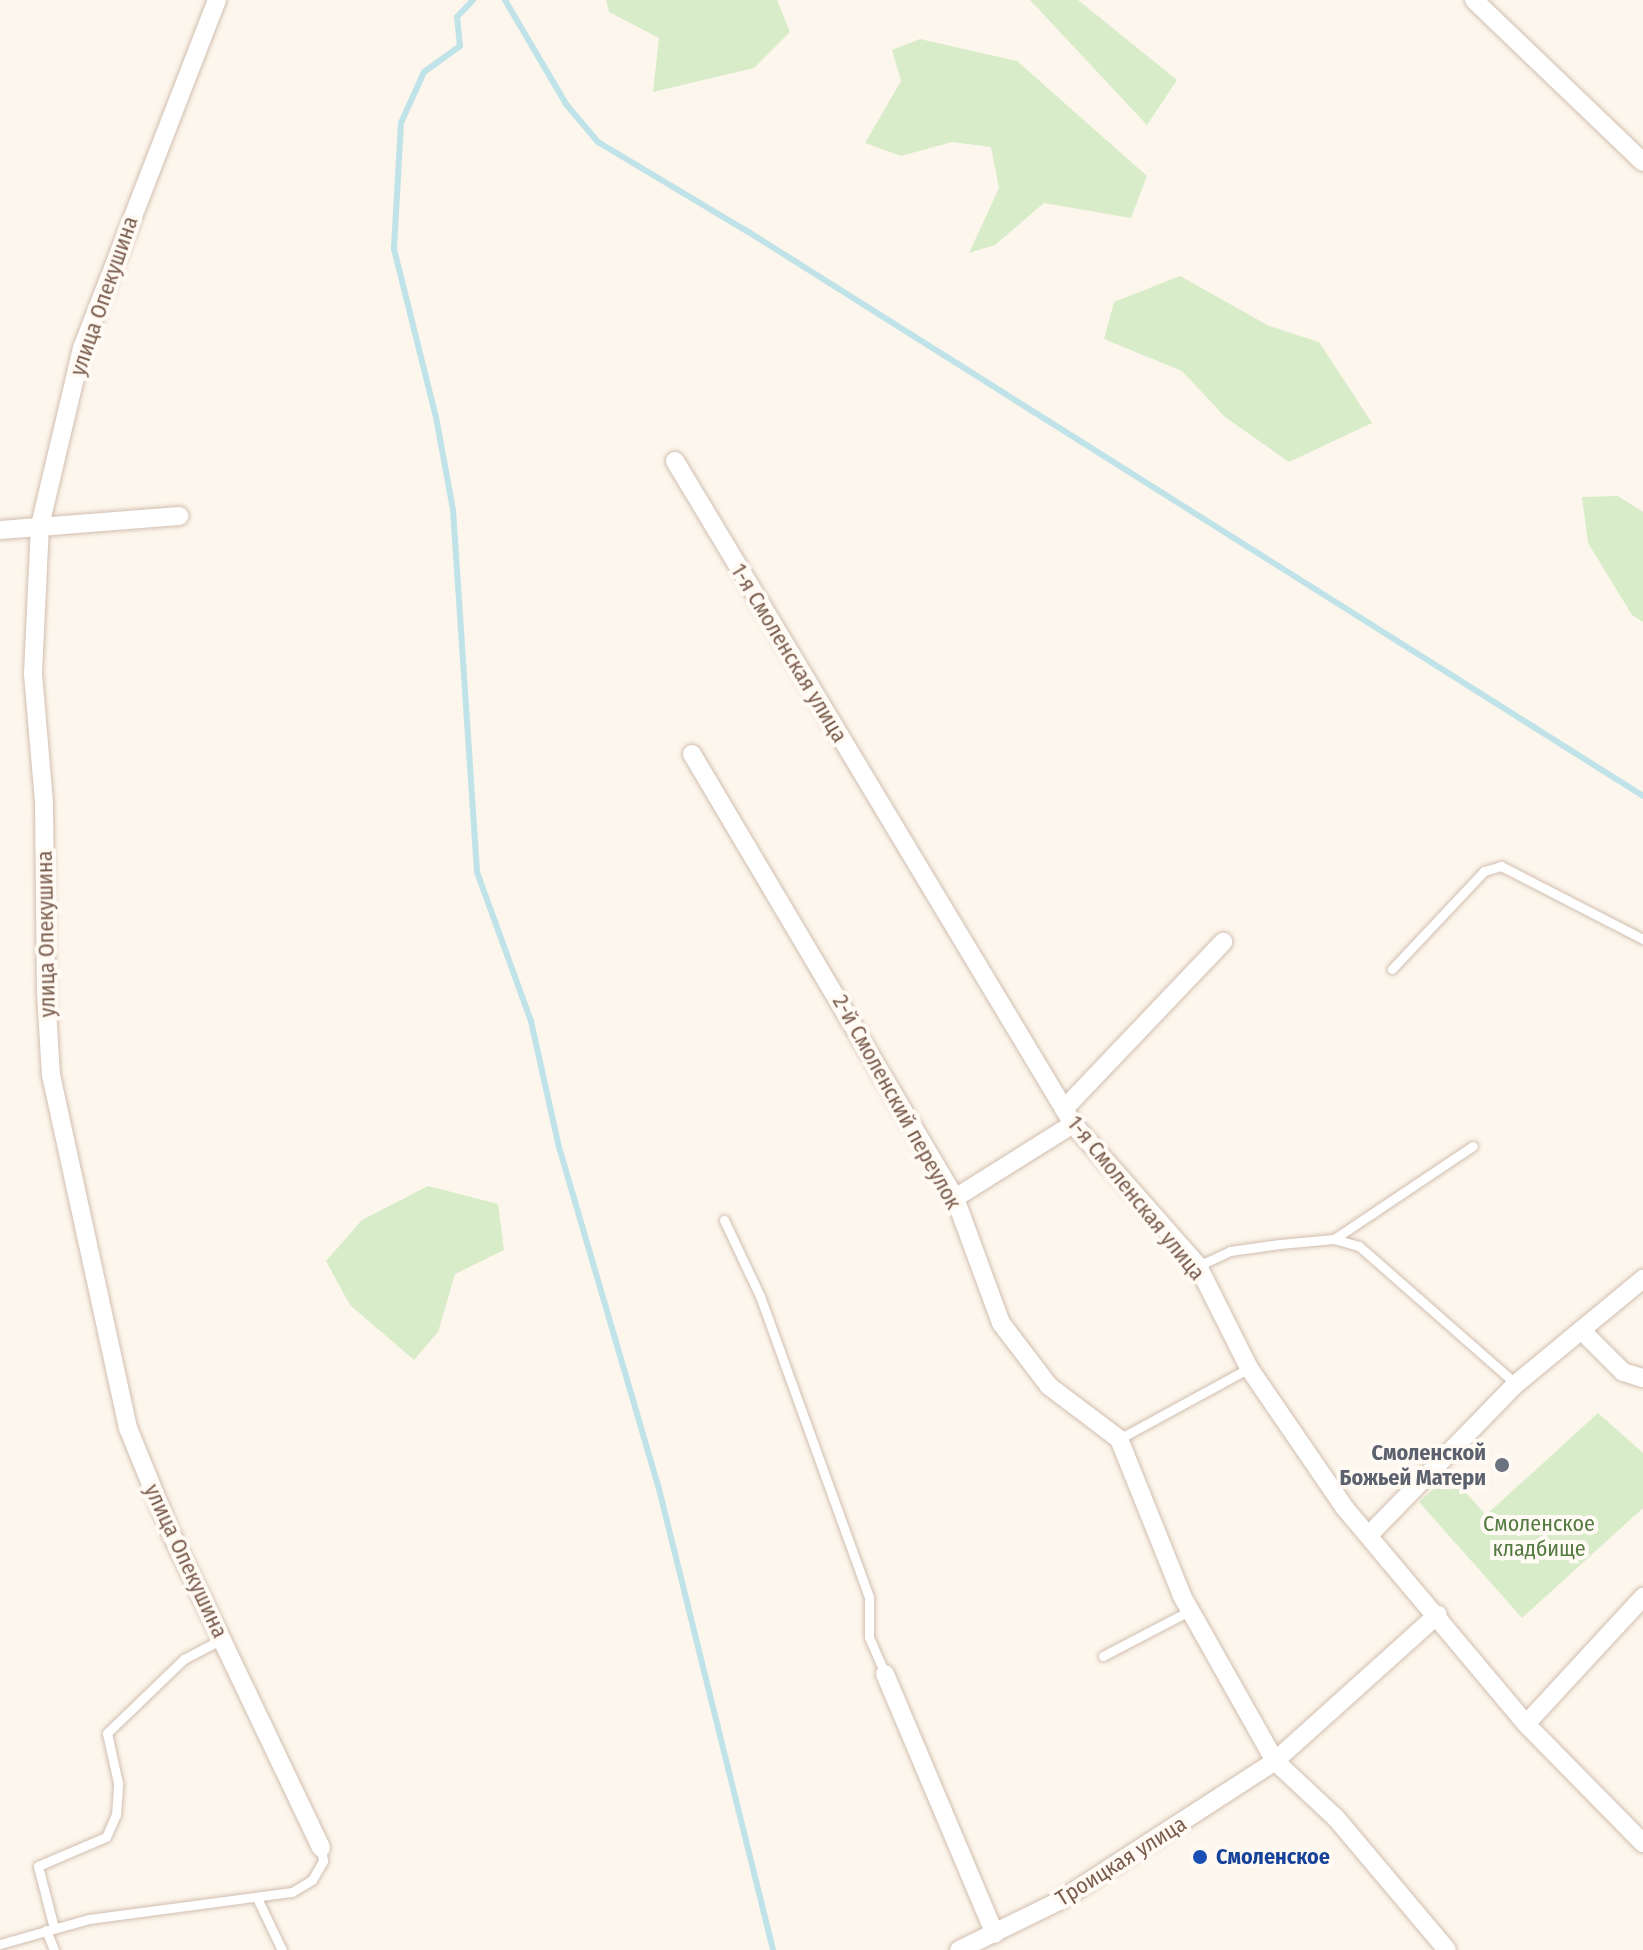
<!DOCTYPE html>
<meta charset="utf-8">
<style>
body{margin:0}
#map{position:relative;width:1643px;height:1950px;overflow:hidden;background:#fdf6ec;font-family:"Fira Sans Condensed",sans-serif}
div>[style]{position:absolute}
.green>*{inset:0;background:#d8ecc9}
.stream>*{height:6px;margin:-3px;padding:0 3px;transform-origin:3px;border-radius:3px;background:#bfe3e8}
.roads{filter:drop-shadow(0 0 2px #d1beb0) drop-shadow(0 0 2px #d1beb0)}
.lane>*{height:9px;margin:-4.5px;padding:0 4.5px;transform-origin:4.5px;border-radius:4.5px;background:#fff}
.street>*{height:18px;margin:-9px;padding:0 9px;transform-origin:9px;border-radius:9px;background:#fff}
.dots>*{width:22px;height:22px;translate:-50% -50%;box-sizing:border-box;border:4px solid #fffaf3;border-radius:50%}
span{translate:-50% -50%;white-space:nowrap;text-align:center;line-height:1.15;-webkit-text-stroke:8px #fffaf3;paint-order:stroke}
.street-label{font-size:22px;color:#7a5c4d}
.worship-label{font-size:22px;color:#5b616d;font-weight:700}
.right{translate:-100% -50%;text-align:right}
.park-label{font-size:22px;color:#537a41}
.transit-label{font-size:22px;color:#164399;font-weight:700}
.left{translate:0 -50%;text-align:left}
</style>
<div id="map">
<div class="green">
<div style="clip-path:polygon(606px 0,777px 0,790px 32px,754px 68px,653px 92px,659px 38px,609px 12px)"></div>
<div style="clip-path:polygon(1030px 0,1078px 0,1177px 80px,1147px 125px)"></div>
<div style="clip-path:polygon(920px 39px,1017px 61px,1147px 176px,1131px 218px,1044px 203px,995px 245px,969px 253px,999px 188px,991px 147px,952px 142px,901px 156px,865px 143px,901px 81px,892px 50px)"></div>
<div style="clip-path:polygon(1180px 276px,1269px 326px,1319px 342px,1372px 423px,1289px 462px,1225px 417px,1182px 371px,1104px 339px,1114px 302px)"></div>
<div style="clip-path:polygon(1618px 496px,1643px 512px,1643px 622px,1632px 615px,1588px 543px,1582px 497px)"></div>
<div style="clip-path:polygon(428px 1186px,498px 1204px,504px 1250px,455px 1274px,438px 1332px,414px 1360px,350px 1305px,326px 1261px,362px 1220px)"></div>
<div style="clip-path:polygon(1598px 1413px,1643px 1453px,1643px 1508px,1522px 1618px,1419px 1502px,1450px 1475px,1486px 1515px)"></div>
</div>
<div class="stream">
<div style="left:473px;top:0;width:23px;rotate:133deg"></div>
<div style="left:457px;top:17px;width:29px;rotate:84deg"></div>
<div style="left:460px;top:46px;width:44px;rotate:144.2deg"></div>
<div style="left:424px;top:72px;width:56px;rotate:114.3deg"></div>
<div style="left:401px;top:123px;width:126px;rotate:93.2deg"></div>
<div style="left:394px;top:249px;width:173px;rotate:76deg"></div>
<div style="left:436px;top:417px;width:95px;rotate:79.6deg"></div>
<div style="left:453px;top:510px;width:363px;rotate:86.2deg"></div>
<div style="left:477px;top:872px;width:158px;rotate:70.1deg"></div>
<div style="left:531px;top:1021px;width:129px;rotate:77.5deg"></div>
<div style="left:559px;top:1147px;width:352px;rotate:73.7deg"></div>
<div style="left:658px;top:1485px;width:479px;rotate:76.1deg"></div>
<div style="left:505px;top:0;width:121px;rotate:59.6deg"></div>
<div style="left:566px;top:104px;width:50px;rotate:49.9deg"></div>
<div style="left:598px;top:142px;width:174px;rotate:30.9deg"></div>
<div style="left:747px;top:231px;width:1059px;rotate:32.23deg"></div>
</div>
<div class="roads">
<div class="lane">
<div style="left:1392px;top:969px;width:134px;rotate:-46.8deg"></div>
<div style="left:1484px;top:871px;width:18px;rotate:-16deg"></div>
<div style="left:1501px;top:866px;width:160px;rotate:27.2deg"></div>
<div style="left:724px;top:1220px;width:84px;rotate:64.7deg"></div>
<div style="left:760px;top:1296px;width:320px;rotate:70.1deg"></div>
<div style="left:869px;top:1597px;width:40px;rotate:90deg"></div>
<div style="left:869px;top:1637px;width:40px;rotate:66.6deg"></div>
<div style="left:1334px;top:1239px;width:167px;rotate:-33.8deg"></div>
<div style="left:1198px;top:1266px;width:35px;rotate:-25deg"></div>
<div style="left:1230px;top:1251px;width:50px;rotate:-8deg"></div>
<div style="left:1280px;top:1244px;width:54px;rotate:-5.3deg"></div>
<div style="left:1334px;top:1239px;width:26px;rotate:16deg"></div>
<div style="left:1359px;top:1246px;width:209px;rotate:41.3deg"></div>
<div style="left:1119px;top:1439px;width:148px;rotate:-28.6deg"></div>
<div style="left:1103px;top:1656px;width:97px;rotate:-27.6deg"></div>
<div style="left:258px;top:1900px;width:55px;rotate:64.4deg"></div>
<div style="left:54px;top:1928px;width:64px;rotate:-104.5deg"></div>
<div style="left:38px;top:1866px;width:74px;rotate:-23.1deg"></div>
<div style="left:106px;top:1837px;width:24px;rotate:-66deg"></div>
<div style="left:116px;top:1815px;width:32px;rotate:-86deg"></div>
<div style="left:118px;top:1783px;width:51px;rotate:-102.4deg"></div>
<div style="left:107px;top:1733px;width:107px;rotate:-43.9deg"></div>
<div style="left:184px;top:1659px;width:43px;rotate:-27.8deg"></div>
<div style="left:46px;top:1930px;width:22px;rotate:68deg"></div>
<div style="left:0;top:1944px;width:92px;rotate:-15.7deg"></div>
<div style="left:89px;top:1919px;width:205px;rotate:-7.6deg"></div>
<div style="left:292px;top:1892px;width:23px;rotate:-31deg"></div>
<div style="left:312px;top:1880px;width:22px;rotate:-60deg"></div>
<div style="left:323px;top:1861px;width:13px;rotate:-99deg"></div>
</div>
<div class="street">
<div style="left:217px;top:0;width:373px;rotate:111.2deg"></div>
<div style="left:82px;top:348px;width:182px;rotate:103.3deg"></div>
<div style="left:40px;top:525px;width:149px;rotate:92.7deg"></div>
<div style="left:33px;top:674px;width:129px;rotate:85.1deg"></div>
<div style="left:44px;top:803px;width:189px;rotate:89.4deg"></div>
<div style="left:46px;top:992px;width:83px;rotate:86.6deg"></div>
<div style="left:51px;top:1075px;width:361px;rotate:77.7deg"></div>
<div style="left:128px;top:1428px;width:111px;rotate:67.8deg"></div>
<div style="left:170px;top:1531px;width:351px;rotate:64.5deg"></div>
<div style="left:1474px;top:0;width:234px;rotate:43.8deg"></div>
<div style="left:675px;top:461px;width:773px;rotate:59.02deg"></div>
<div style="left:1073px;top:1124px;width:189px;rotate:48.6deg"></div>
<div style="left:1198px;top:1266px;width:114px;rotate:63.4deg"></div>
<div style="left:1249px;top:1368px;width:168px;rotate:55.6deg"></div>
<div style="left:1344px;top:1507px;width:283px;rotate:50deg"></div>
<div style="left:1526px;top:1724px;width:167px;rotate:45.5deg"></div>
<div style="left:0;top:530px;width:180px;rotate:-4.5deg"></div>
<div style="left:692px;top:754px;width:516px;rotate:59.36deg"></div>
<div style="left:955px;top:1198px;width:133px;rotate:69.8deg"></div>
<div style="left:1001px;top:1323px;width:79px;rotate:52.7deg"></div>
<div style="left:1049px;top:1386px;width:88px;rotate:37.1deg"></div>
<div style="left:1119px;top:1439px;width:169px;rotate:68.1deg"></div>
<div style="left:1182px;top:1596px;width:189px;rotate:60.6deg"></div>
<div style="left:1275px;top:1761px;width:83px;rotate:43.1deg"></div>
<div style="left:1336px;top:1818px;width:172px;rotate:49.9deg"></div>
<div style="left:1064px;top:1109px;width:231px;rotate:-46.4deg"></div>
<div style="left:955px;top:1198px;width:139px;rotate:-32.1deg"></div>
<div style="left:1581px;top:1330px;width:59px;rotate:45deg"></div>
<div style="left:1623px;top:1372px;width:21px;rotate:17deg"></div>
<div style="left:1369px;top:1535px;width:211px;rotate:-45.8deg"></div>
<div style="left:1516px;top:1384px;width:165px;rotate:-39.6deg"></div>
<div style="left:885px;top:1674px;width:282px;rotate:67.1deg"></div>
<div style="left:1526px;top:1724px;width:173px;rotate:-47.3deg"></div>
<div style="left:959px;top:1950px;width:111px;rotate:-26.1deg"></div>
<div style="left:1059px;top:1901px;width:257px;rotate:-32.9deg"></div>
<div style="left:1275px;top:1761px;width:219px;rotate:-42deg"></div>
</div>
</div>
<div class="dots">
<div style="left:1502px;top:1465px;background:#6b7280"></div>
<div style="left:1200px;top:1857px;background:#1a4fb4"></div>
</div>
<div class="street-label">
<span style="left:104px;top:296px;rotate:-71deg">улица Опекушина</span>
<span style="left:789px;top:653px;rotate:59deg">1-я Смоленская улица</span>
<span style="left:46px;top:934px;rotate:-91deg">улица Опекушина</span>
<span style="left:897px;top:1102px;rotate:61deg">2-й Смоленский переулок</span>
<span style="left:1136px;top:1198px;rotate:51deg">1-я Смоленская улица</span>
<span style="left:186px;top:1561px;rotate:65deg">улица Опекушина</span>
<span style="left:1121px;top:1861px;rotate:-32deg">Троицкая улица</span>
</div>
<div class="worship-label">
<span class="right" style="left:1486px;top:1465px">Смоленской<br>Божьей Матери</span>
</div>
<div class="park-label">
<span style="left:1539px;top:1536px">Смоленское<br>кладбище</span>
</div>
<div class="transit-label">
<span class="left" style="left:1216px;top:1857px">Смоленское</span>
</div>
</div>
